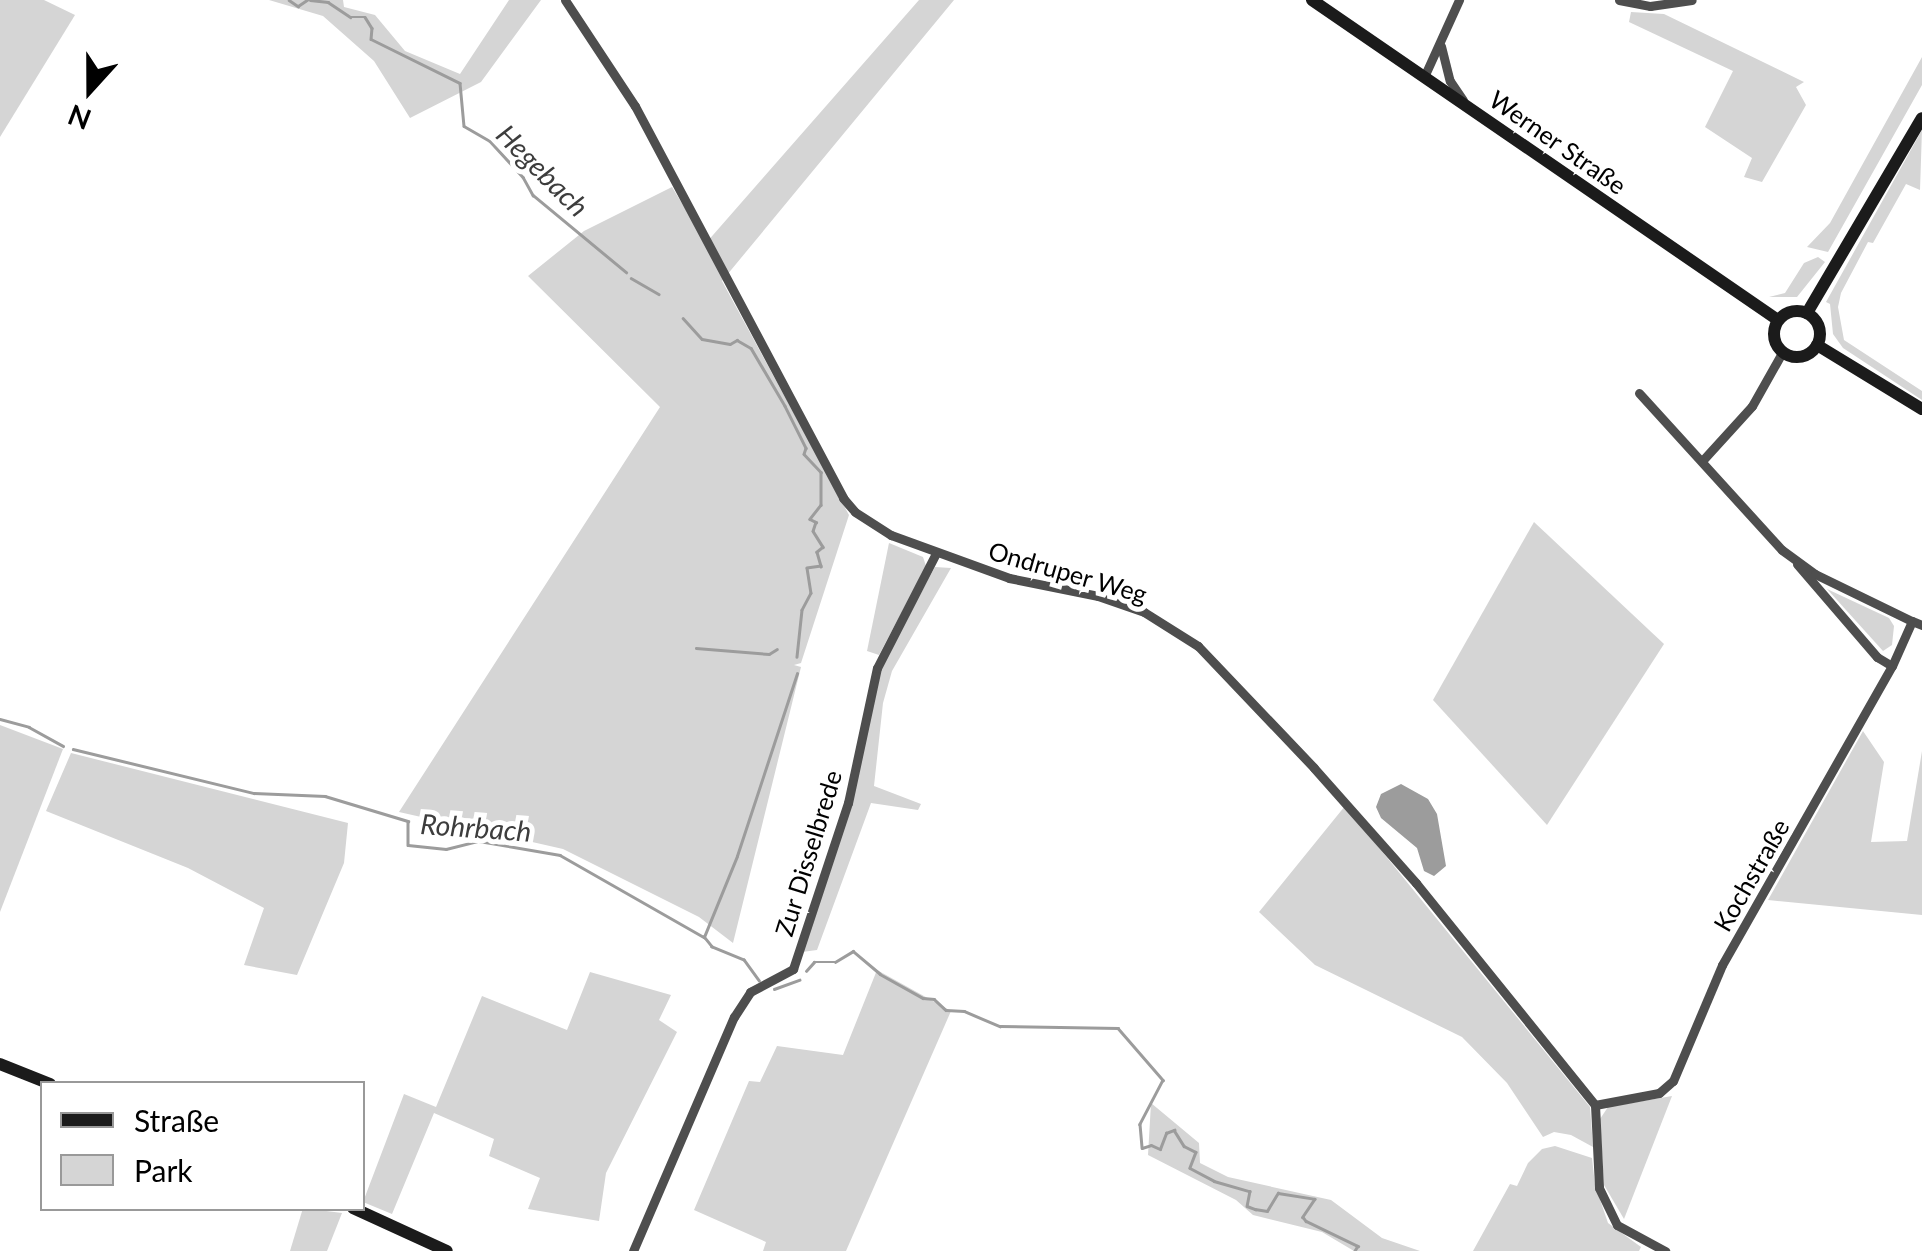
<!DOCTYPE html>
<meta charset="utf-8">
<style>
body{margin:0}
#map{position:relative;width:1922px;height:1251px;overflow:hidden;background:#fff;font-family:Lato,sans-serif}
div>[style]{position:absolute}
.green>*{inset:0;background:#d5d5d5}
.water>*{inset:0;background:#9c9c9c}
.stream>*{height:2.5px;margin:-1.25px;padding:0 1.25px;transform-origin:1.25px;border-radius:1.25px;background:#9c9c9c}
.street>*{height:9px;margin:-4.5px;padding:0 4.5px;transform-origin:4.5px;border-radius:4.5px;background:#4e4e4e}
.secondary>*{height:12px;margin:-6px;padding:0 6px;transform-origin:6px;border-radius:6px;background:#1b1b1b}
.secondary>.ring{margin:-6px;padding:0;box-sizing:content-box;background:none;border:12px solid #1b1b1b;border-radius:50%}
span{translate:-50% -50%;white-space:nowrap;text-align:center;line-height:1.15;-webkit-text-stroke:10px #fff;paint-order:stroke}
.street-label{font-size:25px;color:#000}
.water-label{font-size:28px;color:#3d3d3d;font-style:italic}
.legend{position:absolute;left:40px;top:1081px;width:325px;height:130px;box-sizing:border-box;background:#fff;border:2px solid #999;margin:0;padding:12px 18px;list-style:none;font-size:30px;color:#000}
.legend li{display:flex;align-items:center;gap:20px;height:50px}
.legend b{width:50px;border:2px solid #999}
.north{position:absolute;left:40px;top:40px;width:100px;height:100px;-webkit-text-stroke:8px #fff;paint-order:stroke;rotate:201deg;font-size:28px;font-weight:700;line-height:40px;text-align:center;color:#000}
.north::after{content:'';display:block;margin:auto;width:35px;height:45px;background:#000;clip-path:polygon(50% 0,100% 100%,50% 72%,0 100%)}
</style>
<div id="map">
<div class="green">
<div style="clip-path:polygon(0 0,44px 0,75px 15px,0 137px)"></div>
<div style="clip-path:polygon(269px 0,343px 0,344px 7px,375px 15px,405px 51px,460px 74px,509px 0,541px 0,481px 82px,410px 118px,374px 61px,323px 16px)"></div>
<div style="clip-path:polygon(919px 0,954px 0,722px 281px,849px 515px,801px 663px,794px 665px,801px 667px,733px 943px,699px 917px,563px 849px,399px 812px,660px 407px,528px 276px,584px 231px,672px 187px,706px 243px)"></div>
<div style="clip-path:polygon(1631px 12px,1664px 14px,1804px 82px,1796px 87px,1806px 105px,1762px 182px,1744px 177px,1752px 158px,1705px 127px,1733px 71px,1629px 22px)"></div>
<div style="clip-path:polygon(1922px 57px,1922px 85px,1828px 252px,1807px 247px,1830px 223px)"></div>
<div style="clip-path:polygon(1922px 130px,1920px 190px,1906px 184px,1873px 243px,1868px 242px,1841px 293px,1838px 307px,1844px 340px,1922px 391px,1922px 400px,1843px 348px,1833px 334px,1830px 304px,1826px 302px)"></div>
<div style="clip-path:polygon(1818px 257px,1825px 262px,1797px 297px,1769px 297px,1785px 293px,1804px 263px)"></div>
<div style="clip-path:polygon(1534px 522px,1664px 644px,1547px 825px,1433px 700px)"></div>
<div style="clip-path:polygon(889px 543px,923px 557px,926px 566px,879px 655px,867px 651px)"></div>
<div style="clip-path:polygon(935px 567px,951px 568px,892px 671px,883px 703px,874px 786px,921px 804px,918px 810px,871px 803px,817px 950px,802px 952px,852px 803px,880px 669px)"></div>
<div style="clip-path:polygon(1827px 589px,1889px 618px,1894px 626px,1892px 645px,1883px 651px)"></div>
<div style="clip-path:polygon(0 725px,63px 749px,0 912px)"></div>
<div style="clip-path:polygon(1863px 731px,1884px 762px,1871px 842px,1907px 841px,1922px 751px,1922px 915px,1768px 900px)"></div>
<div style="clip-path:polygon(71px 753px,348px 823px,344px 863px,297px 975px,244px 965px,264px 908px,188px 868px,46px 811px)"></div>
<div style="clip-path:polygon(1345px 806px,1590px 1107px,1593px 1147px,1571px 1135px,1554px 1132px,1543px 1137px,1507px 1083px,1462px 1037px,1315px 965px,1259px 912px)"></div>
<div style="clip-path:polygon(877px 970px,951px 1011px,846px 1251px,763px 1251px,766px 1242px,694px 1210px,749px 1081px,760px 1082px,777px 1046px,843px 1055px)"></div>
<div style="clip-path:polygon(590px 972px,671px 995px,659px 1020px,677px 1032px,606px 1173px,599px 1221px,528px 1209px,540px 1178px,489px 1156px,494px 1139px,434px 1113px,392px 1214px,363px 1202px,404px 1094px,436px 1107px,482px 996px,567px 1030px)"></div>
<div style="clip-path:polygon(1672px 1096px,1624px 1219px,1604px 1185px,1600px 1119px,1608px 1107px)"></div>
<div style="clip-path:polygon(1151px 1103px,1199px 1143px,1200px 1163px,1228px 1177px,1331px 1200px,1382px 1238px,1420px 1251px,1354px 1251px,1322px 1232px,1253px 1215px,1236px 1200px,1148px 1155px)"></div>
<div style="clip-path:polygon(1555px 1146px,1592px 1158px,1595px 1185px,1608px 1223px,1641px 1247px,1639px 1251px,1473px 1251px,1510px 1184px,1517px 1186px,1528px 1163px,1542px 1149px)"></div>
<div style="clip-path:polygon(303px 1208px,342px 1213px,327px 1251px,290px 1251px)"></div>
</div>
<div class="water">
<div style="clip-path:polygon(1401px 784px,1428px 799px,1437px 814px,1446px 866px,1434px 876px,1424px 871px,1417px 848px,1381px 818px,1376px 807px,1381px 794px)"></div>
</div>
<div class="stream">
<div style="left:289px;top:0;width:11px;rotate:34deg"></div>
<div style="left:298px;top:6px;width:11px;rotate:-34deg"></div>
<div style="left:310px;top:0;width:18px;rotate:6deg"></div>
<div style="left:328px;top:2px;width:27px;rotate:34deg"></div>
<div style="left:350px;top:17px;width:15px"></div>
<div style="left:365px;top:17px;width:13px;rotate:58deg"></div>
<div style="left:372px;top:28px;width:11px;rotate:95deg"></div>
<div style="left:371px;top:39px;width:99px;rotate:26.3deg"></div>
<div style="left:460px;top:83px;width:43px;rotate:84.7deg"></div>
<div style="left:464px;top:126px;width:30px;rotate:30deg"></div>
<div style="left:490px;top:141px;width:49px;rotate:47.5deg"></div>
<div style="left:523px;top:177px;width:21px;rotate:61deg"></div>
<div style="left:533px;top:195px;width:121px;rotate:39.6deg"></div>
<div style="left:631px;top:278px;width:32px;rotate:30deg"></div>
<div style="left:683px;top:318px;width:28px;rotate:48deg"></div>
<div style="left:702px;top:339px;width:28px;rotate:10deg"></div>
<div style="left:730px;top:344px;width:8px;rotate:-30deg"></div>
<div style="left:737px;top:340px;width:16px;rotate:30deg"></div>
<div style="left:751px;top:348px;width:67px;rotate:59.6deg"></div>
<div style="left:785px;top:406px;width:47px;rotate:63.4deg"></div>
<div style="left:806px;top:448px;width:6px;rotate:108deg"></div>
<div style="left:804px;top:454px;width:25px;rotate:47deg"></div>
<div style="left:821px;top:472px;width:33px;rotate:90deg"></div>
<div style="left:821px;top:505px;width:18px;rotate:128deg"></div>
<div style="left:810px;top:519px;width:7px;rotate:27deg"></div>
<div style="left:816px;top:522px;width:9px;rotate:108deg"></div>
<div style="left:813px;top:531px;width:19px;rotate:58deg"></div>
<div style="left:823px;top:547px;width:8px;rotate:140deg"></div>
<div style="left:817px;top:552px;width:15px;rotate:74deg"></div>
<div style="left:821px;top:566px;width:14px;rotate:172deg"></div>
<div style="left:807px;top:568px;width:25px;rotate:81deg"></div>
<div style="left:811px;top:593px;width:19px;rotate:118deg"></div>
<div style="left:802px;top:610px;width:47px;rotate:96.1deg"></div>
<div style="left:696px;top:648px;width:73px;rotate:4.7deg"></div>
<div style="left:769px;top:654px;width:9px;rotate:-32deg"></div>
<div style="left:0;top:719px;width:30px;rotate:15deg"></div>
<div style="left:29px;top:727px;width:39px;rotate:29deg"></div>
<div style="left:73px;top:749px;width:186px;rotate:13.7deg"></div>
<div style="left:254px;top:793px;width:71px;rotate:2.4deg"></div>
<div style="left:325px;top:796px;width:87px;rotate:16.8deg"></div>
<div style="left:408px;top:821px;width:24px;rotate:90deg"></div>
<div style="left:408px;top:845px;width:38px;rotate:6deg"></div>
<div style="left:446px;top:849px;width:34px;rotate:-14deg"></div>
<div style="left:479px;top:841px;width:82px;rotate:9.8deg"></div>
<div style="left:560px;top:855px;width:166px;rotate:29.7deg"></div>
<div style="left:806px;top:971px;width:12px;rotate:-48deg"></div>
<div style="left:814px;top:962px;width:21px"></div>
<div style="left:835px;top:962px;width:21px;rotate:-31deg"></div>
<div style="left:853px;top:951px;width:35px;rotate:40deg"></div>
<div style="left:880px;top:974px;width:49px;rotate:29.2deg"></div>
<div style="left:923px;top:998px;width:11px;rotate:5deg"></div>
<div style="left:934px;top:999px;width:16px;rotate:43deg"></div>
<div style="left:946px;top:1010px;width:18px;rotate:3deg"></div>
<div style="left:964px;top:1011px;width:39px;rotate:23deg"></div>
<div style="left:1000px;top:1026px;width:118px;rotate:1deg"></div>
<div style="left:1118px;top:1028px;width:69px;rotate:49.1deg"></div>
<div style="left:1163px;top:1080px;width:50px;rotate:117.6deg"></div>
<div style="left:1140px;top:1124px;width:24px;rotate:85deg"></div>
<div style="left:1142px;top:1148px;width:9px;rotate:-18deg"></div>
<div style="left:1151px;top:1145px;width:10px;rotate:24deg"></div>
<div style="left:1160px;top:1149px;width:17px;rotate:-69deg"></div>
<div style="left:1166px;top:1133px;width:9px;rotate:-21deg"></div>
<div style="left:1174px;top:1130px;width:19px;rotate:58deg"></div>
<div style="left:1184px;top:1146px;width:13px;rotate:27deg"></div>
<div style="left:1196px;top:1152px;width:17px;rotate:111deg"></div>
<div style="left:1190px;top:1168px;width:27px;rotate:28deg"></div>
<div style="left:1214px;top:1181px;width:37px;rotate:16deg"></div>
<div style="left:1250px;top:1191px;width:15px;rotate:101deg"></div>
<div style="left:1247px;top:1206px;width:9px;rotate:21deg"></div>
<div style="left:1255px;top:1209px;width:12px;rotate:9deg"></div>
<div style="left:1267px;top:1211px;width:21px;rotate:-59deg"></div>
<div style="left:1278px;top:1193px;width:37px;rotate:9deg"></div>
<div style="left:1315px;top:1199px;width:22px;rotate:124deg"></div>
<div style="left:1303px;top:1217px;width:5px;rotate:53deg"></div>
<div style="left:1306px;top:1221px;width:58px;rotate:25.7deg"></div>
<div style="left:1358px;top:1246px;width:6px;rotate:121deg"></div>
<div style="left:759px;top:981px;width:26px;rotate:-126deg"></div>
<div style="left:744px;top:960px;width:35px;rotate:-158deg"></div>
<div style="left:712px;top:947px;width:13px;rotate:-129deg"></div>
<div style="left:704px;top:937px;width:87px;rotate:-67.8deg"></div>
<div style="left:737px;top:856px;width:192px;rotate:-71.8deg"></div>
<div style="left:774px;top:989px;width:27px;rotate:-20deg"></div>
</div>
<div class="street">
<div style="left:565px;top:0;width:127px;rotate:56.6deg"></div>
<div style="left:635px;top:106px;width:444px;rotate:62deg"></div>
<div style="left:843px;top:498px;width:18px;rotate:49deg"></div>
<div style="left:855px;top:512px;width:43px;rotate:32.6deg"></div>
<div style="left:891px;top:535px;width:126px;rotate:20deg"></div>
<div style="left:1009px;top:578px;width:91px;rotate:11.4deg"></div>
<div style="left:1098px;top:596px;width:49px;rotate:19.2deg"></div>
<div style="left:1144px;top:612px;width:64px;rotate:32.2deg"></div>
<div style="left:1198px;top:646px;width:168px;rotate:46.4deg"></div>
<div style="left:1314px;top:768px;width:154px;rotate:48.4deg"></div>
<div style="left:1416px;top:883px;width:285px;rotate:51.1deg"></div>
<div style="left:1595px;top:1105px;width:83px;rotate:87.2deg"></div>
<div style="left:1599px;top:1188px;width:41px;rotate:64.1deg"></div>
<div style="left:1617px;top:1225px;width:55px;rotate:28.4deg"></div>
<div style="left:1619px;top:0;width:32px;rotate:11deg"></div>
<div style="left:1650px;top:6px;width:42px;rotate:-8.1deg"></div>
<div style="left:1441px;top:46px;width:36px;rotate:76deg"></div>
<div style="left:1450px;top:81px;width:23px;rotate:56deg"></div>
<div style="left:1424px;top:77px;width:85px;rotate:-65.6deg"></div>
<div style="left:1639px;top:393px;width:212px;rotate:47.7deg"></div>
<div style="left:1782px;top:550px;width:41px;rotate:36deg"></div>
<div style="left:1815px;top:574px;width:108px;rotate:25.9deg"></div>
<div style="left:1702px;top:461px;width:74px;rotate:-47.7deg"></div>
<div style="left:1752px;top:406px;width:63px;rotate:-60.6deg"></div>
<div style="left:1797px;top:564px;width:123px;rotate:49.3deg"></div>
<div style="left:1877px;top:657px;width:17px;rotate:31deg"></div>
<div style="left:1595px;top:1105px;width:65px;rotate:-10.6deg"></div>
<div style="left:1659px;top:1093px;width:18px;rotate:-41deg"></div>
<div style="left:1673px;top:1081px;width:126px;rotate:-67.1deg"></div>
<div style="left:1722px;top:965px;width:344px;rotate:-60.4deg"></div>
<div style="left:1892px;top:666px;width:49px;rotate:-66deg"></div>
<div style="left:1912px;top:621px;width:11px;rotate:22deg"></div>
<div style="left:633px;top:1251px;width:255px;rotate:-66.7deg"></div>
<div style="left:734px;top:1017px;width:30px;rotate:-57deg"></div>
<div style="left:750px;top:992px;width:49px;rotate:-28.1deg"></div>
<div style="left:793px;top:969px;width:175px;rotate:-71.7deg"></div>
<div style="left:848px;top:803px;width:138px;rotate:-77.9deg"></div>
<div style="left:877px;top:668px;width:129px;rotate:-62.8deg"></div>
</div>
<div class="secondary">
<div style="left:1312px;top:0;width:565px;rotate:34.48deg"></div>
<div class="ring" style="left:1774px;top:311px;width:34px;height:34px"></div>
<div style="left:1807px;top:313px;width:226px;rotate:-59.5deg"></div>
<div style="left:1817px;top:345px;width:123px;rotate:31.4deg"></div>
<div style="left:0;top:1064px;width:54px;rotate:21.8deg"></div>
<div style="left:353px;top:1208px;width:103px;rotate:24.6deg"></div>
</div>
<div class="street-label">
<span style="left:1558px;top:142px;rotate:35deg">Werner Straße</span>
<span style="left:1068px;top:572px;rotate:16deg">Ondruper Weg</span>
<span style="left:808px;top:853px;rotate:-73deg">Zur Disselbrede</span>
<span style="left:1751px;top:875px;rotate:-60deg">Kochstraße</span>
</div>
<div class="water-label">
<span style="left:543px;top:170px;rotate:45deg">Hegebach</span>
<span style="left:476px;top:827px;rotate:4deg">Rohrbach</span>
</div>
<ul class="legend">
<li><b style="height:12px;background:#1b1b1b"></b>Straße</li>
<li><b style="height:28px;background:#d5d5d5"></b>Park</li>
</ul>
<div class="north">N</div>
</div>
